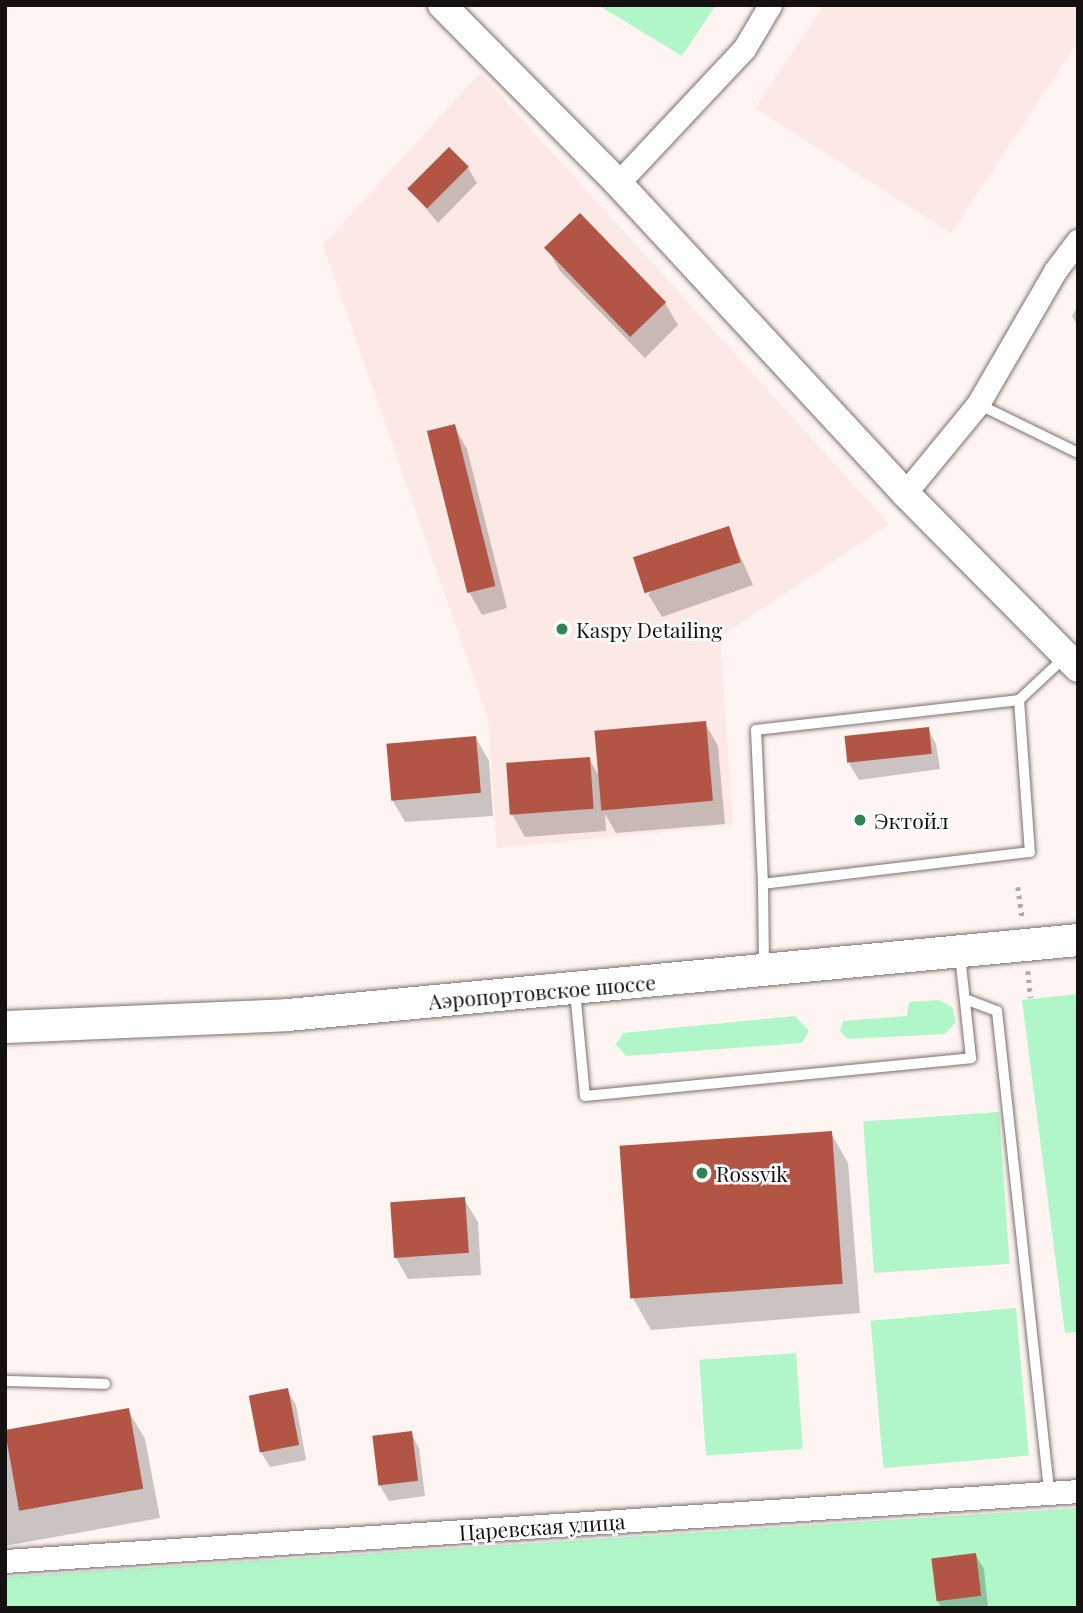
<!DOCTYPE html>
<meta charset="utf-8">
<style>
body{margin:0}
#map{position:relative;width:1083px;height:1613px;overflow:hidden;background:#fef4f2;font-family:"Playfair Display",serif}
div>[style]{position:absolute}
.built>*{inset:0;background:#fce8e4}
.green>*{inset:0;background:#b1f6c9;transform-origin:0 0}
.shadow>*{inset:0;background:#0003}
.building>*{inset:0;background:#b25544;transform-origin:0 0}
.path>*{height:4.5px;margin-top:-2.25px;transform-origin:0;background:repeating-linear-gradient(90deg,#b1a9a8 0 3.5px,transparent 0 8.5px)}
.roads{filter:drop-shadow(0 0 2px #7a706e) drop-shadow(0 0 2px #7a706e)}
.service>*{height:10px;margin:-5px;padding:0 5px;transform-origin:5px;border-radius:5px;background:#fff}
.minor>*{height:23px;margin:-11.5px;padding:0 11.5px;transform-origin:11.5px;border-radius:11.5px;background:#fff}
.tertiary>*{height:28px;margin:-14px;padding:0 14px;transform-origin:14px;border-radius:14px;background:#fff}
.secondary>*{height:32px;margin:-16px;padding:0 16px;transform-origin:16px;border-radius:16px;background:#fff}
.dots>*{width:19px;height:19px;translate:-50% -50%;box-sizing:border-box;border:4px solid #fff;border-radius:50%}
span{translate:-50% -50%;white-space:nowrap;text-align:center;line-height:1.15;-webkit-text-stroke:5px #fff;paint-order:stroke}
.poi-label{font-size:21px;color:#151111}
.left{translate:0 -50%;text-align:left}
.street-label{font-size:21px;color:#151111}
.frame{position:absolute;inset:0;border:7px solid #151111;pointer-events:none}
</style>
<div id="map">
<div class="built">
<div style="clip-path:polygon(824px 5px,1078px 5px,1078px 42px,951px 233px,755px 108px)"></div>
<div style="clip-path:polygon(480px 73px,889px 524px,720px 637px,733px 825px,497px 848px,488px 718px,323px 245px)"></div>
</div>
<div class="green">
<div style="clip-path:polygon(598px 5px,716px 5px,682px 56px)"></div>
<div style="clip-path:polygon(1078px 994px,1078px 1332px,1065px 1333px,1022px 1000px)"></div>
<div style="clip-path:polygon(939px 1000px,952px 1007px,956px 1022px,945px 1034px,848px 1039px,840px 1031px,843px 1021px,907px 1016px,909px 1002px)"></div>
<div style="clip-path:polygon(795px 1016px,809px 1031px,802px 1043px,626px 1056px,616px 1044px,623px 1033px)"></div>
<div style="left:999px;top:1112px;width:152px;height:136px;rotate:86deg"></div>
<div style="left:1016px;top:1308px;width:148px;height:146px;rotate:85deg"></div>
<div style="left:796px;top:1353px;width:96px;height:97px;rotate:86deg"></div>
<div style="clip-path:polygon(1078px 1508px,1078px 1608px,5px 1608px,5px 1577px)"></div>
</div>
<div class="shadow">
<div style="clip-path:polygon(468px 168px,477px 183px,438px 223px,410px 189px)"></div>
<div style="clip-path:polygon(547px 248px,665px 303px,678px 325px,645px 358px,560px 271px)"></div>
<div style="clip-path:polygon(1078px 306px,1078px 326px,1072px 316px)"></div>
<div style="clip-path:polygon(454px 426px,467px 449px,507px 608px,482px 615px,469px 592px)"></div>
<div style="clip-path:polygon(728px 528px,753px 585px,662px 617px,648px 594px)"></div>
<div style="clip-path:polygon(705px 723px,718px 746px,725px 824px,616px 833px,605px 814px,606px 831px,525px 837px,512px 814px,589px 759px,600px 777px)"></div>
<div style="clip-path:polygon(928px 729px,936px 744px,940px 769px,859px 780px,850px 765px,847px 739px)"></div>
<div style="clip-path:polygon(476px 738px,489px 761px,493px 816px,405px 822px,392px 799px)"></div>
<div style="clip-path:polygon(831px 1133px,848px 1163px,860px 1313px,651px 1330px,634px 1300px,622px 1149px)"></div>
<div style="clip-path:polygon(464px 1199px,478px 1222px,481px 1275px,408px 1279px,395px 1256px)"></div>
<div style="clip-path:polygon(287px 1390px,296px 1405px,306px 1460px,270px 1467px,261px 1452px)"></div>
<div style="clip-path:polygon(128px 1410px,145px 1439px,160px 1518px,5px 1546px,5px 1432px)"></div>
<div style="clip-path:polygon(411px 1433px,419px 1448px,425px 1496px,389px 1501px,380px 1486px)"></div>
<div style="clip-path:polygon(975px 1554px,984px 1569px,988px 1608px,942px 1608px,937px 1600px)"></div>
</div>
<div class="building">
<div style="left:449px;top:147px;width:28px;height:59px;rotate:45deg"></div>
<div style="left:580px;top:213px;width:124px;height:50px;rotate:46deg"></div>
<div style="left:455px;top:424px;width:167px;height:29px;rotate:76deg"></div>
<div style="left:729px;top:526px;width:38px;height:101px;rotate:72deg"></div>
<div style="left:706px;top:721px;width:80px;height:112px;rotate:85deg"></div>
<div style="left:929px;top:727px;width:27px;height:85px;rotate:84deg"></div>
<div style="left:476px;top:736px;width:57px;height:90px;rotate:85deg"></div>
<div style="left:590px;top:757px;width:52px;height:84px;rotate:86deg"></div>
<div style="left:832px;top:1131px;width:153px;height:213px;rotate:86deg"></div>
<div style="left:465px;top:1197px;width:56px;height:75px;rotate:86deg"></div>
<div style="left:288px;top:1388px;width:58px;height:40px;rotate:79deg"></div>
<div style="left:129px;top:1408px;width:82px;height:126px;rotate:80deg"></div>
<div style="left:412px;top:1431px;width:50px;height:40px;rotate:83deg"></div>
<div style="left:976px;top:1553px;width:43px;height:45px;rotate:83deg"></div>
</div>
<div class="path">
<div style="left:1018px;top:887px;width:30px;rotate:82deg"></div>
<div style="left:1028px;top:971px;width:27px;rotate:84deg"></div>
</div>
<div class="roads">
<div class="service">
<div style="left:978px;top:404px;width:111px;rotate:26.1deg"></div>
<div style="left:1019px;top:700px;width:152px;rotate:85.9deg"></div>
<div style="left:1030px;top:852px;width:269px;rotate:173.2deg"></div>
<div style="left:763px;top:884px;width:154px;rotate:-92.6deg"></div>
<div style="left:756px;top:730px;width:265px;rotate:-6.5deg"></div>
<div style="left:1019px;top:700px;width:64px;rotate:-43.1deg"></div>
<div style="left:763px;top:884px;width:81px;rotate:89.3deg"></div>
<div style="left:575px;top:991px;width:105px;rotate:84.6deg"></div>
<div style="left:585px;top:1096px;width:388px;rotate:-5.6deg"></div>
<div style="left:971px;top:1058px;width:104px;rotate:-96.1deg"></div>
<div style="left:965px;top:999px;width:34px;rotate:21deg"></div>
<div style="left:997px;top:1011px;width:485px;rotate:83.8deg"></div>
<div style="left:5px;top:1381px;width:100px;rotate:1.7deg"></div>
</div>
<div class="minor">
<div style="left:618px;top:183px;width:184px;rotate:-46.8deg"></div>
<div style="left:744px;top:49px;width:51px;rotate:-59.4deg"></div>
<div style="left:905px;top:493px;width:115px;rotate:-50.6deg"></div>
<div style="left:978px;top:404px;width:154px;rotate:-59.9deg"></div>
<div style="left:1055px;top:271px;width:38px;rotate:-53deg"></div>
<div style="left:5px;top:1561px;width:1075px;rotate:-3.73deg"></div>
</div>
<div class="tertiary">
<div style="left:442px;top:5px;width:250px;rotate:45.3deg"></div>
<div style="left:618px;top:183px;width:422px;rotate:47.2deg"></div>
<div style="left:905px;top:493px;width:246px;rotate:45.3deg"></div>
</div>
<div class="secondary">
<div style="left:5px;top:1027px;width:283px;rotate:-2.4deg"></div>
<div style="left:288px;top:1015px;width:794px;rotate:-5.42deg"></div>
</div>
</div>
<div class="dots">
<div style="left:562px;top:629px;background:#328456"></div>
<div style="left:860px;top:820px;background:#328456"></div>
<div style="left:702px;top:1173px;background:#328456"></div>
</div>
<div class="poi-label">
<span class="left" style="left:576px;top:629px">Kaspy Detailing</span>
<span class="left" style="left:874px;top:820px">Эктойл</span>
<span class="left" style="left:716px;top:1173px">Rossvik</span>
</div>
<div class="street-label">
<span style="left:542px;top:991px;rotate:-5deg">Аэропортовское шоссе</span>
<span style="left:542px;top:1526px;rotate:-4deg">Царевская улица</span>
</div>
<div class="frame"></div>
</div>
